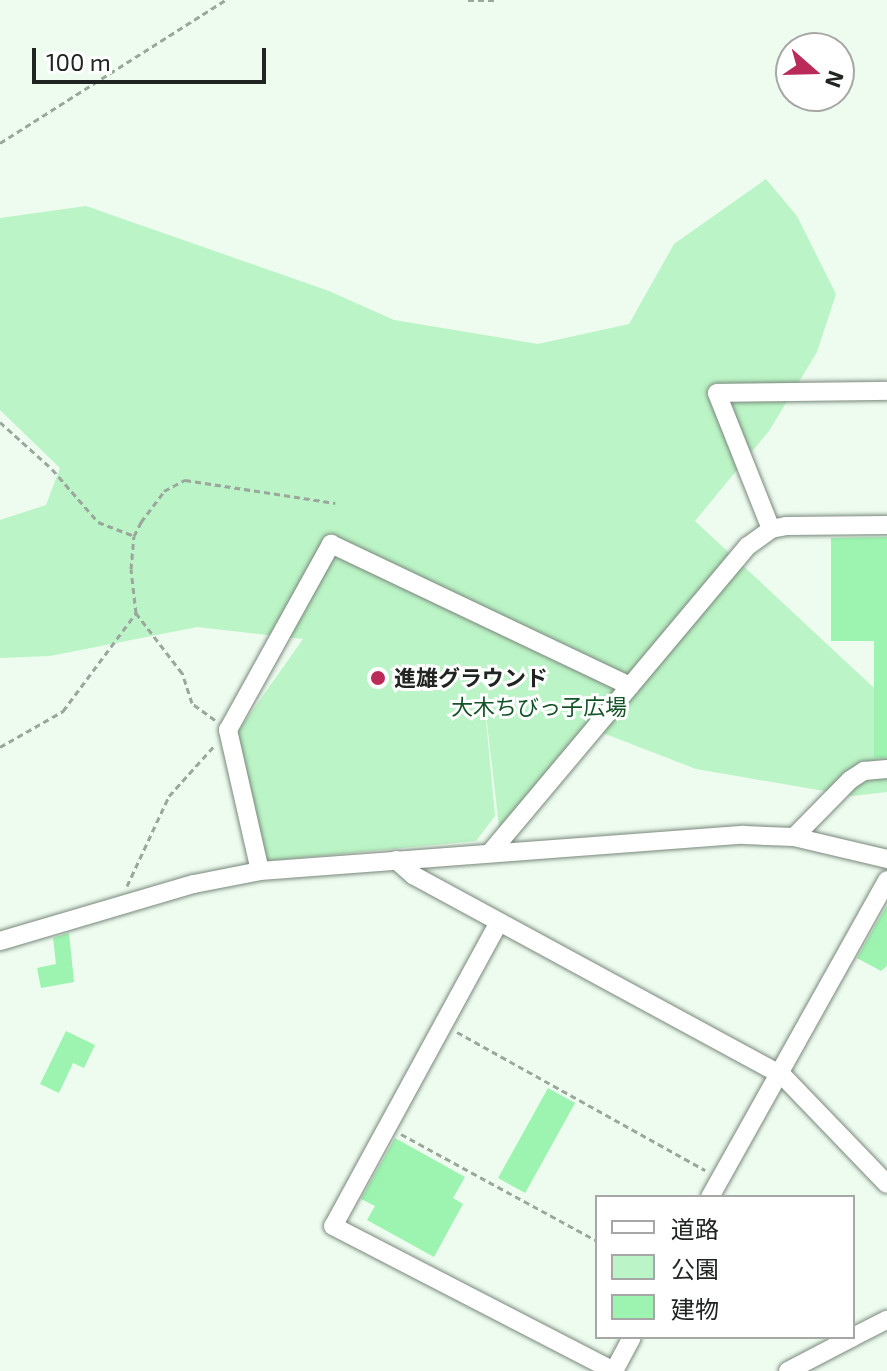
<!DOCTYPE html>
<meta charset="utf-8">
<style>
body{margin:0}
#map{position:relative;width:887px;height:1371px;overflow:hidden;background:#edfcef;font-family:"Exo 2","Noto Sans JP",sans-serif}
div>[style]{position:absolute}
.green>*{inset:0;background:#bbf4c6}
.building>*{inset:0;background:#9df4b0;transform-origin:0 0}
.path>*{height:3px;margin-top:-1.5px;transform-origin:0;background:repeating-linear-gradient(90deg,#9ba69d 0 6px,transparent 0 10px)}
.roads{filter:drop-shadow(0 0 2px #7a877c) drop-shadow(0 0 2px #7a877c)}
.minor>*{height:18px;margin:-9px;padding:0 9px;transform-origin:9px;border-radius:9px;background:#fff}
.dots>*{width:22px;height:22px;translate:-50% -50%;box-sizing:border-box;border:4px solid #fff;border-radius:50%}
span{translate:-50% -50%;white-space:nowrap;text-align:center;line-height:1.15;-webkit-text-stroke:6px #fff;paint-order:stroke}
.poi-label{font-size:22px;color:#202521;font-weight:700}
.left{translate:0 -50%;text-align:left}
.park-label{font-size:22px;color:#155329}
.legend{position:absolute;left:595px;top:1195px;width:260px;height:144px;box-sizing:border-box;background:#fff;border:2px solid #a6a8a6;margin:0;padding:10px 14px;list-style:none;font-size:24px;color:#202521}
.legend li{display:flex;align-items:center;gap:16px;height:40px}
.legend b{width:40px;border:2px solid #a6a8a6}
.north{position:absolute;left:775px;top:32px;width:80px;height:80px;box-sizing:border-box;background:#fff;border:2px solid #a6a8a6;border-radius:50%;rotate:110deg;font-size:22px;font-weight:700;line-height:32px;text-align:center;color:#202521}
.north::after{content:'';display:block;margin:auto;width:28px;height:36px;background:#ba2b59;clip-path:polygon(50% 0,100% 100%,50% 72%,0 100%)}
.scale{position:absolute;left:32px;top:48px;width:234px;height:36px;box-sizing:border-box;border:4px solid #202521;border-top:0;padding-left:10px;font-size:24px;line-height:28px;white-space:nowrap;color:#202521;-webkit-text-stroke:6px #fff;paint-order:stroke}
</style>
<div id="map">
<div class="green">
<div style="clip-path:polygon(766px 179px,797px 216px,836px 294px,817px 352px,769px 431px,695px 521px,887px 700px,887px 792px,853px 796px,696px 769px,590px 728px,500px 835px,483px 688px,495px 816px,476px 841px,266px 861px,236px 734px,303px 639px,197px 627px,50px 656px,0 658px,0 520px,46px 505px,60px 468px,0 410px,0 218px,86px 206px,329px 291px,394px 320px,538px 344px,629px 324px,674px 244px)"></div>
</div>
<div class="building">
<div style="clip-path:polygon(887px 537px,887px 757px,874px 758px,874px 641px,831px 641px,831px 538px)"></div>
<div style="clip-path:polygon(887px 905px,887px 966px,881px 971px,857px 958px)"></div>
<div style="clip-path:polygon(69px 933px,74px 982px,41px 988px,37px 968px,56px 964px,53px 938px)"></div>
<div style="clip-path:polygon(66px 1031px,95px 1045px,84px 1068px,73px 1063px,59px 1093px,40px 1084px)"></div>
<div style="left:548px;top:1088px;width:31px;height:103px;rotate:29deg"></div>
<div style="clip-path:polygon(395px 1138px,465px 1177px,453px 1198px,463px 1204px,434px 1257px,367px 1220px,375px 1206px,361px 1199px)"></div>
</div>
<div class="path">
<div style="left:468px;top:0;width:29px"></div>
<div style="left:0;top:143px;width:267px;rotate:-32.4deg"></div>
<div style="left:0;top:422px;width:70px;rotate:42.1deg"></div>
<div style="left:52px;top:469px;width:70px;rotate:49deg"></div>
<div style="left:98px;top:522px;width:39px;rotate:21deg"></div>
<div style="left:215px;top:720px;width:29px;rotate:-144deg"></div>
<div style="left:192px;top:703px;width:32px;rotate:-108deg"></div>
<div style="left:182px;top:673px;width:76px;rotate:-127.5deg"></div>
<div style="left:136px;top:613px;width:44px;rotate:-96.5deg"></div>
<div style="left:131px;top:569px;width:33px;rotate:-85deg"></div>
<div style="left:134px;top:536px;width:16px;rotate:-63deg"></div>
<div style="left:141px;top:522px;width:39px;rotate:-53deg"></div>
<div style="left:164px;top:491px;width:24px;rotate:-28deg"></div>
<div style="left:185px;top:480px;width:152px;rotate:8.7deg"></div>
<div style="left:0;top:747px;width:73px;rotate:-29.7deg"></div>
<div style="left:63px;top:711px;width:122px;rotate:-53.3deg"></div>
<div style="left:127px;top:886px;width:99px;rotate:-65deg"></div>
<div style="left:169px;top:796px;width:69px;rotate:-48deg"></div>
<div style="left:457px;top:1032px;width:284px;rotate:29.1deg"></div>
<div style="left:401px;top:1134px;width:223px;rotate:28.6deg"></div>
</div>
<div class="roads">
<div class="minor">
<div style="left:771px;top:529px;width:146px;rotate:-111.7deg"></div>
<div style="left:717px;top:393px;width:170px;rotate:-0.7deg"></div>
<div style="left:794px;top:837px;width:80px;rotate:-45.5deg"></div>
<div style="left:850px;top:780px;width:17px;rotate:-33deg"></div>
<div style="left:864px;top:771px;width:23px;rotate:-5deg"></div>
<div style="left:490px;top:853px;width:401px;rotate:-50deg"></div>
<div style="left:748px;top:546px;width:29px;rotate:-36deg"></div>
<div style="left:771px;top:529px;width:15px;rotate:-11deg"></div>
<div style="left:786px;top:526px;width:101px;rotate:-0.6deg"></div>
<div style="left:396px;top:860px;width:23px;rotate:41deg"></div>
<div style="left:413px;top:875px;width:420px;rotate:28.5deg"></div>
<div style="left:782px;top:1075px;width:151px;rotate:46.1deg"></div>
<div style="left:260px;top:871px;width:145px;rotate:-102.8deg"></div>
<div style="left:228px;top:730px;width:213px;rotate:-61deg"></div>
<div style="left:331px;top:544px;width:331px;rotate:25.4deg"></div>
<div style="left:499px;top:922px;width:346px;rotate:118.6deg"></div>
<div style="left:333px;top:1226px;width:316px;rotate:27.3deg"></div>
<div style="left:0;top:941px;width:202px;rotate:-16.4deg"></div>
<div style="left:194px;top:884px;width:67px;rotate:-11.1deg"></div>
<div style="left:260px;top:871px;width:485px;rotate:-4.3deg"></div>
<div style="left:744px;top:835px;width:50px;rotate:2.3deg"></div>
<div style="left:794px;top:837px;width:96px;rotate:13.3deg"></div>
<div style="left:710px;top:1197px;width:363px;rotate:-60.8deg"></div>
<div style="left:853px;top:1337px;width:38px;rotate:-27deg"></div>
<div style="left:614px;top:1371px;width:38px;rotate:-62deg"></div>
<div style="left:788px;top:1371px;width:73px;rotate:-27.6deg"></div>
</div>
</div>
<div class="dots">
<div style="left:378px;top:678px;background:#ba2b59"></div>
</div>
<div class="poi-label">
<span class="left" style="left:394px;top:678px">進雄グラウンド</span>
</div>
<div class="park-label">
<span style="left:539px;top:707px">大木ちびっ子広場</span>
</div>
<ul class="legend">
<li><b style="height:10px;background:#fff"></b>道路</li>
<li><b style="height:22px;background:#bbf4c6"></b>公園</li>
<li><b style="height:22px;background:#9df4b0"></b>建物</li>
</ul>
<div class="north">N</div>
<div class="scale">100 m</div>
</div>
